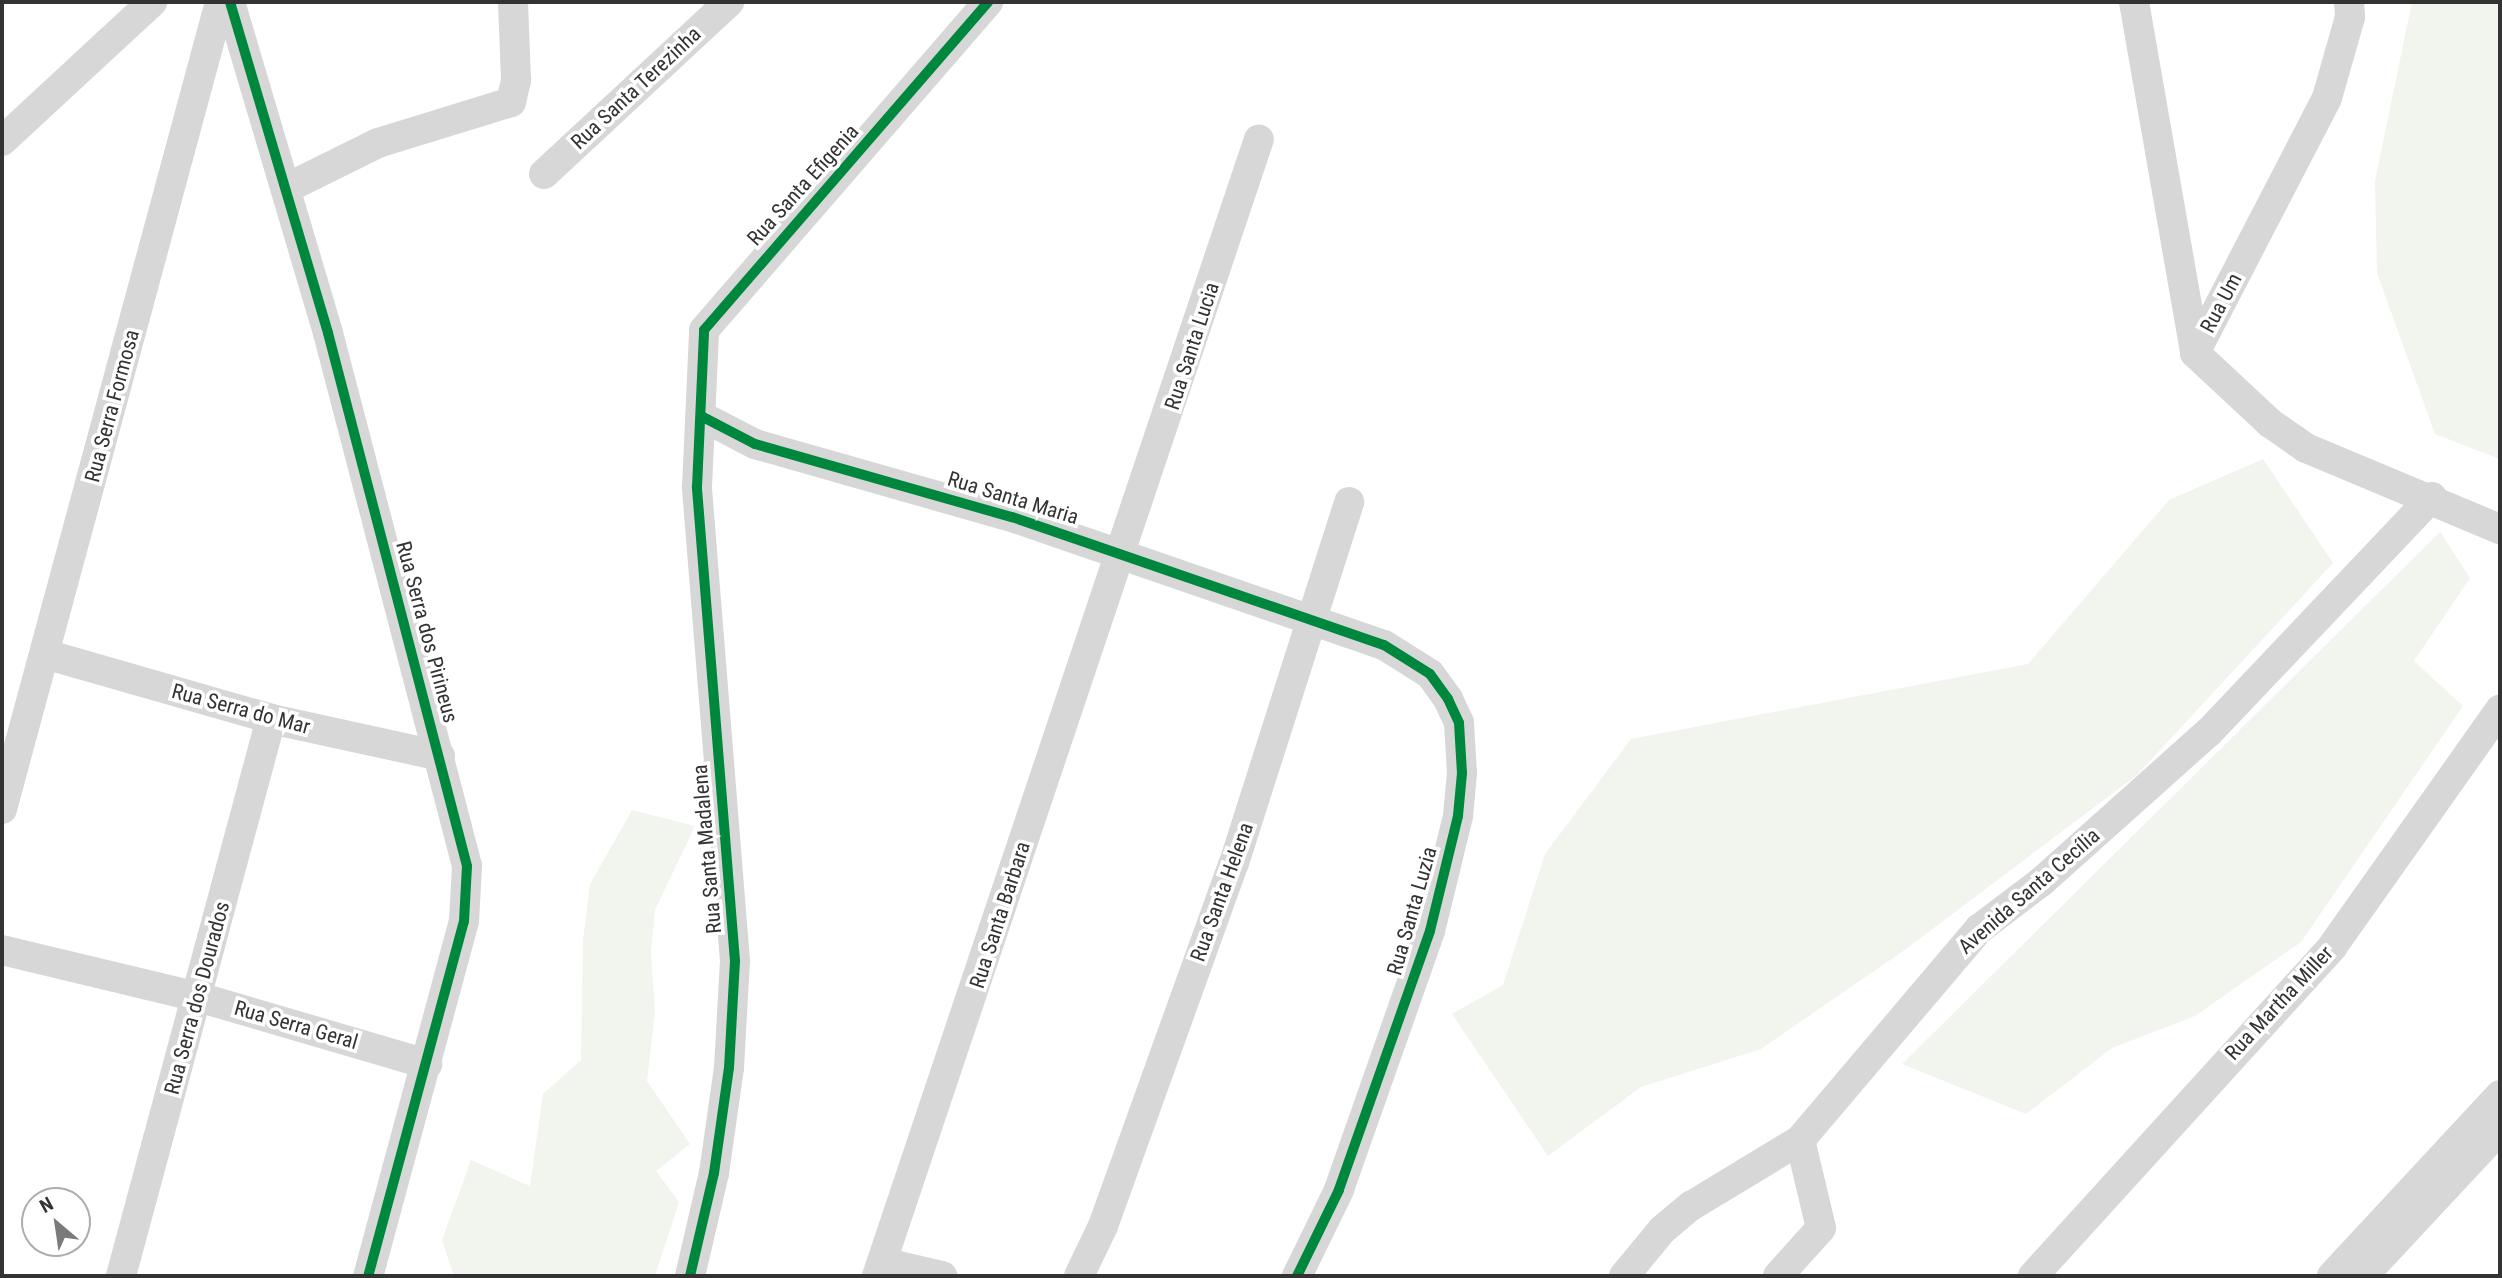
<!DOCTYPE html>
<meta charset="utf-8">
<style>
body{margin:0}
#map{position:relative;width:2502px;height:1278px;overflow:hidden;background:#fff;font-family:"Roboto Condensed",sans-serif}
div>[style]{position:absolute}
.green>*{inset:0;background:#f1f5ed}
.minor>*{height:30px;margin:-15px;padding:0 15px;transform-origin:15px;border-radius:15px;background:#d7d7d7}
.cycleway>*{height:10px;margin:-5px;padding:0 5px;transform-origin:5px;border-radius:5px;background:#00873e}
span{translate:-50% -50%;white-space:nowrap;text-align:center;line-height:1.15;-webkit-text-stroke:7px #fff;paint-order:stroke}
.street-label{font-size:21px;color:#333}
.frame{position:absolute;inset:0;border:4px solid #333;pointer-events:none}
.north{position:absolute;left:21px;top:1187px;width:70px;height:70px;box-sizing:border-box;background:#fff;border:2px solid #adadad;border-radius:50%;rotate:331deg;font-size:19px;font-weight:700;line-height:28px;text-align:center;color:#333}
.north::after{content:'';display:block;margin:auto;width:24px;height:32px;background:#7a7a7a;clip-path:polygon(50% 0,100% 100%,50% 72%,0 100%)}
</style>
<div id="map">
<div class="green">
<div style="clip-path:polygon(2412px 2px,2500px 2px,2500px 459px,2435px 434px,2377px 273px,2375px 181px)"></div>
<div style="clip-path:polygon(2263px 459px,2333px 563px,2137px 775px,1906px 949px,1761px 1049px,1641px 1087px,1548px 1156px,1452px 1014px,1503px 985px,1545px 854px,1631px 739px,2028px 664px,2169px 500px)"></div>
<div style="clip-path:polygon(2440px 532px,2470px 578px,2414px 661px,2463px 706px,2301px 942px,2195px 1016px,2112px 1048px,2026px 1114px,1902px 1064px)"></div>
<div style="clip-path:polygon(632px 810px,695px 826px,655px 910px,651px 953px,655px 1012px,647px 1081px,690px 1144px,656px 1171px,679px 1202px,655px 1276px,454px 1276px,442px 1240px,471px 1160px,530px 1186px,543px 1094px,581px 1060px,583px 940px,590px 884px)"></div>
</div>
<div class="minor">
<div style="left:230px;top:2px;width:345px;rotate:73.5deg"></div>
<div style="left:328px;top:333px;width:551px;rotate:75.38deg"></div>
<div style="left:467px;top:866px;width:55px;rotate:93.1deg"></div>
<div style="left:464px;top:921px;width:368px;rotate:105.1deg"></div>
<div style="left:2134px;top:2px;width:356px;rotate:80.1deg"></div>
<div style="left:2349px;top:2px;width:15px;rotate:86deg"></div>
<div style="left:2350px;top:17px;width:84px;rotate:105.9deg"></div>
<div style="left:2327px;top:98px;width:287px;rotate:117.4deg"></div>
<div style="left:2195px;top:353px;width:103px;rotate:43deg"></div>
<div style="left:2270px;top:423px;width:44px;rotate:34.8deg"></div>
<div style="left:2306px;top:448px;width:210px;rotate:22.7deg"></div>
<div style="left:2px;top:141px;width:205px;rotate:-42.8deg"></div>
<div style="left:544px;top:174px;width:253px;rotate:-42.9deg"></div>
<div style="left:287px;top:188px;width:102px;rotate:-26.3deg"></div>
<div style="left:378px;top:143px;width:139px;rotate:-17.1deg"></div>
<div style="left:511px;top:102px;width:23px;rotate:-77deg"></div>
<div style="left:516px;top:80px;width:78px;rotate:-92.2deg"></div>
<div style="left:701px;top:416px;width:61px;rotate:27.4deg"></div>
<div style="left:755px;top:444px;width:267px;rotate:15.9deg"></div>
<div style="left:1012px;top:517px;width:393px;rotate:19deg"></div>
<div style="left:1384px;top:645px;width:54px;rotate:32.2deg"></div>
<div style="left:1430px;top:674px;width:31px;rotate:54deg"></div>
<div style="left:1448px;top:699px;width:26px;rotate:65deg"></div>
<div style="left:1459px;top:723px;width:50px;rotate:86.6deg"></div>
<div style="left:1462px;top:773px;width:43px;rotate:95.3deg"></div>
<div style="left:1458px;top:816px;width:118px;rotate:103.7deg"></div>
<div style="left:1430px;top:931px;width:275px;rotate:109.4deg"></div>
<div style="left:1339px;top:1190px;width:96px;rotate:116deg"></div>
<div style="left:45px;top:654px;width:235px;rotate:16deg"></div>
<div style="left:271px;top:719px;width:173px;rotate:12.3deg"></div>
<div style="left:2px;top:809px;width:836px;rotate:-74.88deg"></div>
<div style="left:2px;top:950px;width:202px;rotate:13.5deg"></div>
<div style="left:198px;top:997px;width:239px;rotate:16.3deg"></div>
<div style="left:882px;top:1262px;width:62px;rotate:13.1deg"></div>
<div style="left:121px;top:1276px;width:577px;rotate:-74.93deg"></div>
<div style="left:690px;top:1276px;width:106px;rotate:-76.9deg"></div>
<div style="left:714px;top:1173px;width:106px;rotate:-81.9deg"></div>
<div style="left:729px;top:1068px;width:107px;rotate:-86.8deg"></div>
<div style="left:735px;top:961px;width:476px;rotate:-94.6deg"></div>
<div style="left:697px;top:487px;width:157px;rotate:-87.4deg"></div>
<div style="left:704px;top:330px;width:434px;rotate:-49.1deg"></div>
<div style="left:877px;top:1276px;width:1199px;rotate:-71.43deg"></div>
<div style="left:1079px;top:1276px;width:55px;rotate:-64.4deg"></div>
<div style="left:1103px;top:1226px;width:386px;rotate:-70.2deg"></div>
<div style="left:1234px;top:863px;width:379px;rotate:-72.3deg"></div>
<div style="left:1624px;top:1276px;width:60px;rotate:-50.4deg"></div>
<div style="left:1662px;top:1230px;width:38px;rotate:-40deg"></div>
<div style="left:1691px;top:1206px;width:127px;rotate:-31.2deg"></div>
<div style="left:1800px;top:1140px;width:277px;rotate:-49.7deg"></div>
<div style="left:1979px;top:929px;width:78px;rotate:-37.2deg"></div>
<div style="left:2041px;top:882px;width:225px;rotate:-41.8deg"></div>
<div style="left:2209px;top:732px;width:324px;rotate:-46.5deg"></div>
<div style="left:1778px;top:1276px;width:64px;rotate:-48.1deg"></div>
<div style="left:1821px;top:1228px;width:90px;rotate:-103.4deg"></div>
<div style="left:2033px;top:1276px;width:445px;rotate:-47.7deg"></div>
<div style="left:2332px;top:947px;width:291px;rotate:-54.7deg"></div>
<div style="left:2332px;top:1276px;width:247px;rotate:-47.1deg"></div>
<div style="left:2363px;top:1276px;width:201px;rotate:-47deg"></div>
</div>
<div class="cycleway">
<div style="left:230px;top:2px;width:345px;rotate:73.5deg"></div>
<div style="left:328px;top:333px;width:551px;rotate:75.38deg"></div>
<div style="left:467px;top:866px;width:55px;rotate:93.1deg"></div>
<div style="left:464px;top:921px;width:368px;rotate:105.1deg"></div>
<div style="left:701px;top:416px;width:61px;rotate:27.4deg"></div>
<div style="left:755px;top:444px;width:267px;rotate:15.9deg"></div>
<div style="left:1012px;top:517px;width:393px;rotate:19deg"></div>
<div style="left:1384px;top:645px;width:54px;rotate:32.2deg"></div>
<div style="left:1430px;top:674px;width:31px;rotate:54deg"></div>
<div style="left:1448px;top:699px;width:26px;rotate:65deg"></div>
<div style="left:1459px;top:723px;width:50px;rotate:86.6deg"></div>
<div style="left:1462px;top:773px;width:43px;rotate:95.3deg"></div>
<div style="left:1458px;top:816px;width:118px;rotate:103.7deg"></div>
<div style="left:1430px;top:931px;width:275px;rotate:109.4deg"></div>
<div style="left:1339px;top:1190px;width:96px;rotate:116deg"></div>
<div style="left:690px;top:1276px;width:106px;rotate:-76.9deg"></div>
<div style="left:714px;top:1173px;width:106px;rotate:-81.9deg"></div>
<div style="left:729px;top:1068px;width:107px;rotate:-86.8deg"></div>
<div style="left:735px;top:961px;width:476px;rotate:-94.6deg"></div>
<div style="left:697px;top:487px;width:157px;rotate:-87.4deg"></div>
<div style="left:704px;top:330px;width:434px;rotate:-49.1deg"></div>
</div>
<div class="street-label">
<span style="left:636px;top:88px;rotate:-43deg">Rua Santa Terezinha</span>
<span style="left:803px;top:185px;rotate:-48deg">Rua Santa Efigenia</span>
<span style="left:2221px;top:303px;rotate:-62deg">Rua Um</span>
<span style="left:1192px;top:346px;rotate:-72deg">Rua Santa Lucia</span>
<span style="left:112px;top:406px;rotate:-75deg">Rua Serra Formosa</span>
<span style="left:1013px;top:498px;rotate:17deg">Rua Santa Maria</span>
<span style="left:427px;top:632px;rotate:75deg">Rua Serra dos Pirineus</span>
<span style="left:241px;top:709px;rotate:15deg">Rua Serra do Mar</span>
<span style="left:707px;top:849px;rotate:-95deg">Rua Santa Madalena</span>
<span style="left:2029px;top:891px;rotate:-41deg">Avenida Santa Cecília</span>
<span style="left:1222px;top:892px;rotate:-70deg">Rua Santa Helena</span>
<span style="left:1412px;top:911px;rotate:-74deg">Rua Santa Luzia</span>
<span style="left:1000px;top:915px;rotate:-72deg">Rua Santa Barbara</span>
<span style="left:197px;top:998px;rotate:-75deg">Rua Serra dos Dourados</span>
<span style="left:2279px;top:1003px;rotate:-47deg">Rua Martha Miller</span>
<span style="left:296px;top:1025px;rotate:16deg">Rua Serra Geral</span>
</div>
<div class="frame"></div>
<div class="north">N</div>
</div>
